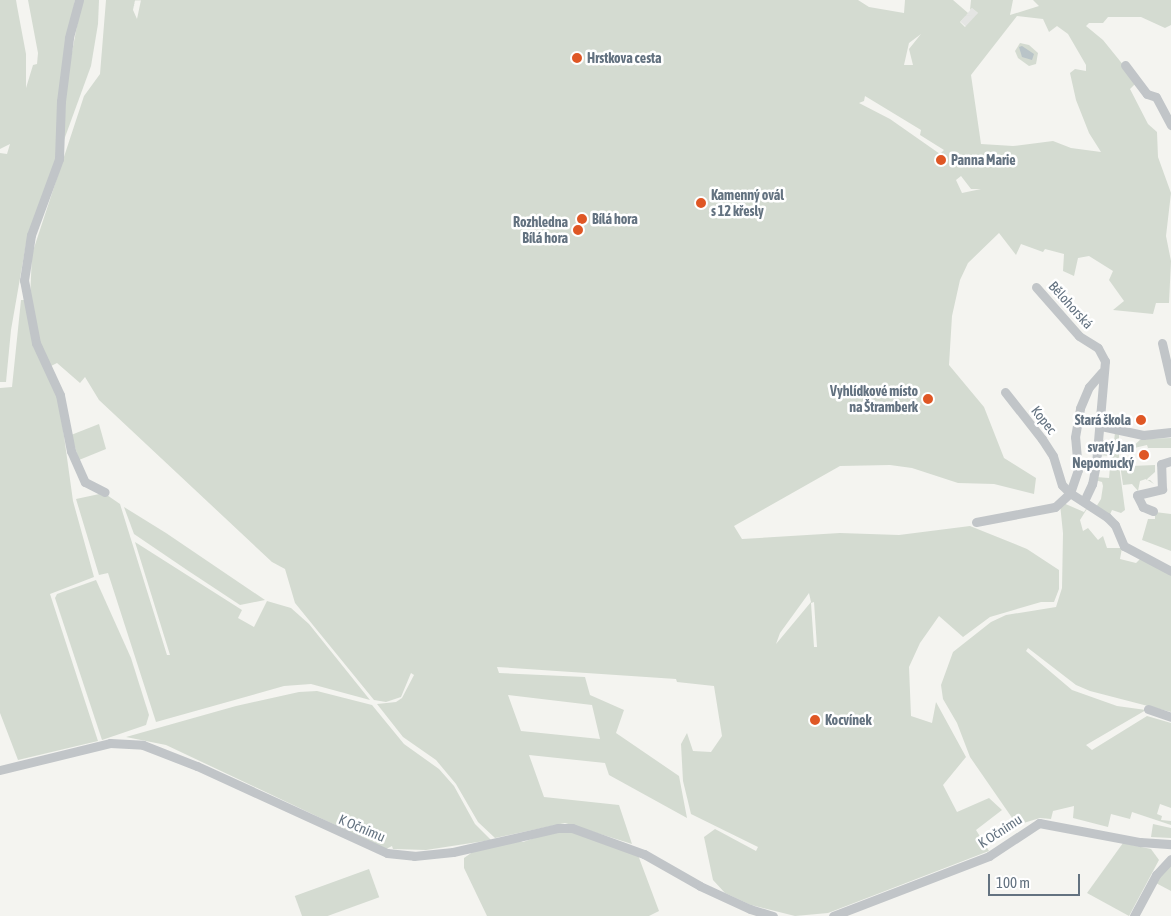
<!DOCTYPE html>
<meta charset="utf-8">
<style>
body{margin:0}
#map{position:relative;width:1171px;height:916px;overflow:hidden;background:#f4f4f0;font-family:"Asap Condensed",sans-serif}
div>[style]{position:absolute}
.built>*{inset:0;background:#e4e5e3;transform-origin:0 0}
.green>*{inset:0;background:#d4dbd1;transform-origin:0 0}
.water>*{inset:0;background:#b9c4c8}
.minor>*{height:9px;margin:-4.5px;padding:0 4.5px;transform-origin:4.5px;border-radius:4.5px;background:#c1c5c8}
.dots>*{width:14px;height:14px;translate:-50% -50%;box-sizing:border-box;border:2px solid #fff;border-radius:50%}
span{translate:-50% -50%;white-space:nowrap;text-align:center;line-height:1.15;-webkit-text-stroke:5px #fff;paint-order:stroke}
.poi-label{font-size:14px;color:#637280;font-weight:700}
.left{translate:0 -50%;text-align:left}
.right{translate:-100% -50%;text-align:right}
.street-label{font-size:14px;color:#637280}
.scale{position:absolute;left:988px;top:874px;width:92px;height:22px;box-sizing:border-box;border:2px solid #637280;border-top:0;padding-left:6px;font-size:15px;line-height:18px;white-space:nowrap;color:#637280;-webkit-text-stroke:4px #fff;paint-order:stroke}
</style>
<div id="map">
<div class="built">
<div style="left:972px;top:8px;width:8px;height:18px;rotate:40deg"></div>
</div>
<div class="green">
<div style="clip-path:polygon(0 0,16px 0,17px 6px,26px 54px,26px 88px,33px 65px,37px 64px,38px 53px,28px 0,75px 0,65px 56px,58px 154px,26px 244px,11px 330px,6px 382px,0 382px,0 153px,7px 154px,10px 144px,0 149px)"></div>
<div style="clip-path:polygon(82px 0,99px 0,98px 24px,91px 66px,64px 140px,66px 83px)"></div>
<div style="clip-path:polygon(evenodd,106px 0,135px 0,133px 10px,137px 19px,141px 0,858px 0,869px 7px,904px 13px,905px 0,953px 0,968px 13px,960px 22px,965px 27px,978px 13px,972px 8px,970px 10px,971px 0,1013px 0,1010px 15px,1039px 6px,1033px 0,1171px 0,1171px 25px,1165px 28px,1141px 17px,1108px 17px,1103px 23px,1089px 23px,1086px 26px,1103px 40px,1137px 82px,1130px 89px,1148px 124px,1157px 132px,1158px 157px,1171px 193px,1166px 236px,1171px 261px,1169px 303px,1156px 303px,1153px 314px,1113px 310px,1124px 301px,1109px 280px,1113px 271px,1089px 256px,1078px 258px,1074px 276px,1063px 271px,1064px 254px,1045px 249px,1043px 252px,1021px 244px,1016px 255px,999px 233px,968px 263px,960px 280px,952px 316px,949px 365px,984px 407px,1004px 458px,1036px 478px,1034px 494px,994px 484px,958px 483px,912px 468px,890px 465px,840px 466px,734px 526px,742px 539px,840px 533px,899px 535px,970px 526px,1027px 549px,1059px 570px,1059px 589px,1054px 602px,1041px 602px,990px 617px,963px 637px,939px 616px,920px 643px,909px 667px,911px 716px,932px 723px,936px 702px,966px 757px,943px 785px,957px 812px,989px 798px,1002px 810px,976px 830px,989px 851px,828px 913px,795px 916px,751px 905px,725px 893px,713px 880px,704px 837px,715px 829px,756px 851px,758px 847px,691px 814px,683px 781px,681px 744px,687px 733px,693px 751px,711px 752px,722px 736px,714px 686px,677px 682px,676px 679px,497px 667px,499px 673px,585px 677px,590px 695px,624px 710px,616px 733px,679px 776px,687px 818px,609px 775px,605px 763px,529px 755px,544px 797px,619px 805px,632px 844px,565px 823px,495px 838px,478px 822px,456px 784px,436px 760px,403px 737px,377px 704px,396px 702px,402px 698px,414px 675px,411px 673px,401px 697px,386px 702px,374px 700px,295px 603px,285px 569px,272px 562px,99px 400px,85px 377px,80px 383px,57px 363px,49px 367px,40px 344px,30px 299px,32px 254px,84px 96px,100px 74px,106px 0,1017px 16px,1043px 19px,1049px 32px,1057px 26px,1068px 34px,1086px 65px,1086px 71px,1075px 69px,1070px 73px,1076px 100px,1089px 133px,1101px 152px,1071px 148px,1053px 141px,1013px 146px,981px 144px,971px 75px,1017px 16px,106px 0,921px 34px,909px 49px,913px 65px,904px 65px,909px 43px,921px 34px,106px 0,865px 96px,921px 130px,920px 135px,944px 150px,940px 154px,890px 119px,859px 103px,864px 101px,865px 96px,106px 0,961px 176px,971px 189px,981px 189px,962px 193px,956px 180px,961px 176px,106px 0,809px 593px,811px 602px,776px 644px,780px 633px,809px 593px,106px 0,814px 602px,817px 647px,814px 647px,811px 603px,814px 602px,106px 0,508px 695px,592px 705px,600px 739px,521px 731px,508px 695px)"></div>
<div style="clip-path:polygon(1020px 43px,1029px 45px,1038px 53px,1036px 64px,1029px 66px,1018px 58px,1015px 51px)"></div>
<div style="clip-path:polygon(21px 300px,24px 300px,59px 400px,73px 501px,94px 577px,50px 594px,98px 741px,18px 760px,0 713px,0 388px,12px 387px)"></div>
<div style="clip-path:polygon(99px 424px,106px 449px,79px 460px,71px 435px)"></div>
<div style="clip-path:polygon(1115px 432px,1119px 434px,1119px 465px,1125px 510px,1121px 513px,1112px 510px,1109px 517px,1096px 507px,1101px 499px,1103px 486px,1102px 482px,1095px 480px,1096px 477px,1109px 478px,1111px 456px,1099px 455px,1101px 440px,1114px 442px)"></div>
<div style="clip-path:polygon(1171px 438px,1171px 448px,1148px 448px,1147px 445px,1130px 449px,1141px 439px)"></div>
<div style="clip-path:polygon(1125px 456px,1131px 466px,1155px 465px,1155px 472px,1146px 480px,1150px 480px,1154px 484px,1146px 479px,1140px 481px,1138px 491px,1132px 484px,1123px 485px,1119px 458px)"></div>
<div style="clip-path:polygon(104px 493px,120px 504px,167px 655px,170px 655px,135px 542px,242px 610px,238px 618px,254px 627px,267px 601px,291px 608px,309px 624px,370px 700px,311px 684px,284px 686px,156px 722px,108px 573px,99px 575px,76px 499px)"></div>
<div style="clip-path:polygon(1065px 495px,1090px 504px,1080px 520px,1083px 531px,1088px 528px,1098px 540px,1103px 536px,1107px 548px,1122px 548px,1120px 559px,1136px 563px,1142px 557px,1171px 573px,1171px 712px,1090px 691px,1076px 685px,1028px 648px,1026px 651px,1072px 690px,1117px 706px,1146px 710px,1086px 745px,1092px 750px,1147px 716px,1171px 723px,1171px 808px,1160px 804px,1157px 814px,1162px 816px,1161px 820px,1171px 821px,1171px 825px,1132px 812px,1130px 819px,1111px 814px,1108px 827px,1073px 818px,1074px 806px,1053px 811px,1051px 819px,1040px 818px,1017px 825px,970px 757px,957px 723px,943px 699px,941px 685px,953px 652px,991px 622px,1006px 615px,1056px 607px,1062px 588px,1063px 533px,1060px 504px,1061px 502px,1084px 512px,1088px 506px)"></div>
<div style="clip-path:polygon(124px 507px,166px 533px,265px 600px,240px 605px,187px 570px,134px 534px)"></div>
<div style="clip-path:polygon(1155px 512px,1171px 514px,1171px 551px,1142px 540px,1148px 519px,1155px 519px)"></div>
<div style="clip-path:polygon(96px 580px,131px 658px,149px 715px,146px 725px,102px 740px,55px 598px,57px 594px)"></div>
<div style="clip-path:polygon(317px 691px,372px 705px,404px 744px,439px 769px,454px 786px,475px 824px,491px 840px,426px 850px,393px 849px,392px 846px,386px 849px,166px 745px,126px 737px,236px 706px,299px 692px)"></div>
<div style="clip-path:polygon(1153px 824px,1171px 828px,1171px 838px,1151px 837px)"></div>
<div style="clip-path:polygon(555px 831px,568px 831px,638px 855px,659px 911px,649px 916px,487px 916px,464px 868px,464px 858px,477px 849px,518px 840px,523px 842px)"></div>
<div style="clip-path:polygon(1123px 843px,1151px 849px,1159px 860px,1129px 916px,1087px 893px)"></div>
<div style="clip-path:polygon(1171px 862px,1171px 891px,1154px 882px)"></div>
<div style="left:369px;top:869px;width:30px;height:79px;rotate:70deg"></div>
</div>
<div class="water">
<div style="clip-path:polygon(1022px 46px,1034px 54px,1032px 60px,1022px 57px,1019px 47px)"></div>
</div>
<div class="minor">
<div style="left:79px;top:0;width:39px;rotate:105deg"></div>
<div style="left:69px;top:38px;width:64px;rotate:97.2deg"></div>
<div style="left:61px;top:101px;width:58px;rotate:92deg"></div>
<div style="left:59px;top:159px;width:81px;rotate:110.2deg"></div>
<div style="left:31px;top:235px;width:46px;rotate:98.8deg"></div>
<div style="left:24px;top:280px;width:64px;rotate:79.2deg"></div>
<div style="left:36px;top:343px;width:57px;rotate:65.2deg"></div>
<div style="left:60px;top:395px;width:57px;rotate:78.9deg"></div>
<div style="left:71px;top:451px;width:34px;rotate:66deg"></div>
<div style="left:85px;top:482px;width:22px;rotate:27deg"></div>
<div style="left:1125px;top:65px;width:36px;rotate:53deg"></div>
<div style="left:1147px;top:94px;width:9px;rotate:18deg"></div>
<div style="left:1156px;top:97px;width:32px;rotate:62deg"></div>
<div style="left:1036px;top:287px;width:65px;rotate:48.7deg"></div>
<div style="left:1079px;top:336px;width:22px;rotate:32deg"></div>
<div style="left:1098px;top:348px;width:15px;rotate:62deg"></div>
<div style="left:1105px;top:361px;width:103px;rotate:95deg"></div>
<div style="left:1096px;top:464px;width:20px;rotate:101deg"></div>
<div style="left:1092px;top:484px;width:19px;rotate:115deg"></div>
<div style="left:1162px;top:343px;width:39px;rotate:77deg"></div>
<div style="left:1005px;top:392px;width:60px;rotate:51.8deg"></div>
<div style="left:1042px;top:439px;width:20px;rotate:57deg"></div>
<div style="left:1053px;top:456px;width:30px;rotate:73deg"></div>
<div style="left:1062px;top:485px;width:11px;rotate:45deg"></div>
<div style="left:1070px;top:493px;width:24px;rotate:-71deg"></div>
<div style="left:1078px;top:470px;width:33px;rotate:-95deg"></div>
<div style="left:1075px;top:437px;width:29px;rotate:-80deg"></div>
<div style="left:1080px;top:408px;width:23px;rotate:-67deg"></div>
<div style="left:1089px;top:387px;width:20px;rotate:-49deg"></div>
<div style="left:1101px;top:426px;width:43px;rotate:12.1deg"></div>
<div style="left:1143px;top:435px;width:28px;rotate:-6deg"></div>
<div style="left:1153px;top:511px;width:11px;rotate:-158deg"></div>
<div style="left:1143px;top:507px;width:13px;rotate:-117deg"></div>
<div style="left:1137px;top:495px;width:26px;rotate:-13deg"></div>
<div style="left:1162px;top:489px;width:25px;rotate:-92deg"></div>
<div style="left:1161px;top:464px;width:10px;rotate:-17deg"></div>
<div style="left:976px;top:522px;width:80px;rotate:-10.8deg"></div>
<div style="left:1055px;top:507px;width:21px;rotate:-43deg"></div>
<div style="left:1070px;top:493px;width:44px;rotate:33deg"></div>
<div style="left:1107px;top:517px;width:11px;rotate:45deg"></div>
<div style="left:1115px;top:525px;width:23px;rotate:67deg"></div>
<div style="left:1124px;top:546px;width:53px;rotate:28deg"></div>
<div style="left:1148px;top:709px;width:24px;rotate:19deg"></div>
<div style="left:0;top:770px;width:113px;rotate:-13.8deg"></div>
<div style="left:110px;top:743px;width:33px;rotate:3deg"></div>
<div style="left:143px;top:745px;width:58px;rotate:21.3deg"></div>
<div style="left:197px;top:766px;width:209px;rotate:24.6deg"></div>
<div style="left:387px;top:853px;width:27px;rotate:6deg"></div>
<div style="left:414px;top:856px;width:39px;rotate:-6deg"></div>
<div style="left:453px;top:852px;width:108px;rotate:-12.9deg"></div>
<div style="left:558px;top:828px;width:14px"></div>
<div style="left:572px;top:828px;width:77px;rotate:19.9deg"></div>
<div style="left:644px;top:854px;width:64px;rotate:29.7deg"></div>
<div style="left:700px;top:886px;width:55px;rotate:24.7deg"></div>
<div style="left:750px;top:909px;width:24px;rotate:17deg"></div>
<div style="left:833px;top:916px;width:167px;rotate:-21deg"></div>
<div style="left:989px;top:856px;width:60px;rotate:-33.4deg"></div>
<div style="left:1039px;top:823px;width:103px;rotate:10.7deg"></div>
<div style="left:1140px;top:842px;width:31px;rotate:4deg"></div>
<div style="left:1134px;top:916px;width:47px;rotate:-61.8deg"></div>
<div style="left:1156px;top:875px;width:22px;rotate:-47deg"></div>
</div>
<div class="dots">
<div style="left:577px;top:58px;background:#df5725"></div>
<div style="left:941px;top:160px;background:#df5725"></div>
<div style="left:701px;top:203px;background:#df5725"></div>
<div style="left:582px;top:219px;background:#df5725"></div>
<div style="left:578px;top:230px;background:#df5725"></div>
<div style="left:928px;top:399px;background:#df5725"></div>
<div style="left:1141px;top:420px;background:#df5725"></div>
<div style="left:1144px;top:455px;background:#df5725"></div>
<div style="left:815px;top:720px;background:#df5725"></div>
</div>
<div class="poi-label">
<span class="left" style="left:587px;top:58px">Hrstkova cesta</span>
<span class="left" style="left:951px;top:160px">Panna Marie</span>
<span class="left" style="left:711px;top:203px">Kamenný ovál<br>s 12 křesly</span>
<span class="left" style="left:592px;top:219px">Bílá hora</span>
<span class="right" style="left:568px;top:230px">Rozhledna<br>Bílá hora</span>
<span class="right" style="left:918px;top:399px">Vyhlídkové místo<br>na Štramberk</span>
<span class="right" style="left:1131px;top:420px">Stará škola</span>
<span class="right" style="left:1134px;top:455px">svatý Jan<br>Nepomucký</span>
<span class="left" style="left:825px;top:720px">Kocvínek</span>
</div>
<div class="street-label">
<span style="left:1071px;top:305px;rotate:48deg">Bělohorská</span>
<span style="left:1044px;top:420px;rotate:52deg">Kopec</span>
<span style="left:362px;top:828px;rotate:23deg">K Očnímu</span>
<span style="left:1000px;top:831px;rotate:-33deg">K Očnímu</span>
</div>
<div class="scale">100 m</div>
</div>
